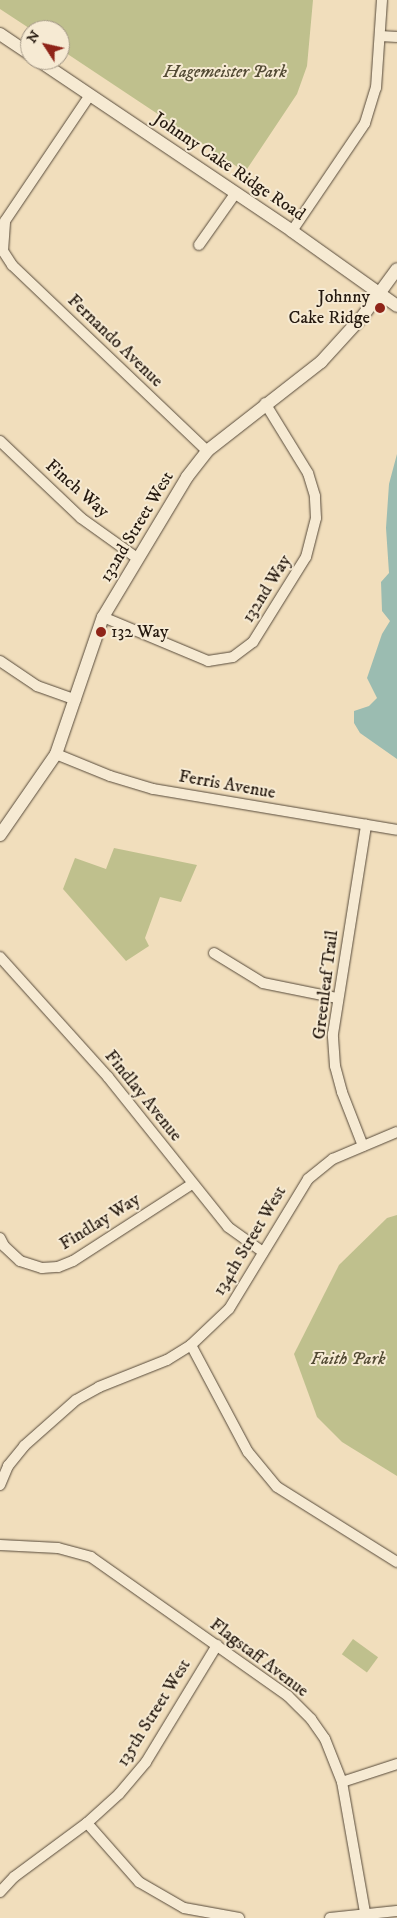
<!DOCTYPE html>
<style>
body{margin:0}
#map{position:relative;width:397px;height:1918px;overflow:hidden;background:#f1debc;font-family:"IM FELL DW Pica",serif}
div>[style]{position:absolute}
.green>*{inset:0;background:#bfc08d;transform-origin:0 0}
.water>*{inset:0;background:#9bbcb1}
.roads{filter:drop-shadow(0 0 1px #574a3a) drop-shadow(0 0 1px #574a3a)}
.minor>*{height:10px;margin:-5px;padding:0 5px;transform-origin:5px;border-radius:5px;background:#f6ead3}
.tertiary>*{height:12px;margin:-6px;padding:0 6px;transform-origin:6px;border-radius:6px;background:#f6ead3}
.dots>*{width:14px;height:14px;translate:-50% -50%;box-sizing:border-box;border:2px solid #f6ead3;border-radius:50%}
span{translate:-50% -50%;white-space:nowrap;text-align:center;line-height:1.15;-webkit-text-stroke:4px #f6ead3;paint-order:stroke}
.park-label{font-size:18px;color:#524a34;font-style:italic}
.street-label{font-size:18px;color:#24180e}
.poi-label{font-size:18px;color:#24180e}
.right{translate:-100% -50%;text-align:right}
.left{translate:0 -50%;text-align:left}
.north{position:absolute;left:20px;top:20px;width:50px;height:50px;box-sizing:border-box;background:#f6ead3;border:1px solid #a29684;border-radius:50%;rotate:305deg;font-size:14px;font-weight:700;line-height:20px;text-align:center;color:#24180e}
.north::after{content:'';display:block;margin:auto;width:18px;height:22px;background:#8f2418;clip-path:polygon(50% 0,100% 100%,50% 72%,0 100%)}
</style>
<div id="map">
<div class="green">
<div style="clip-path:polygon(0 0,313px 0,307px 66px,297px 94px,245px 172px,60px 49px,60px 30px,32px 30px,0 9px)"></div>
<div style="clip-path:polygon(114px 848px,197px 865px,181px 902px,160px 897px,145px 938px,149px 946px,126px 961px,63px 889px,75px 858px,106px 869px)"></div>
<div style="clip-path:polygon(397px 1215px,397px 1476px,342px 1442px,317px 1417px,294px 1354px,339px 1265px,387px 1218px)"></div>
<div style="left:353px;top:1639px;width:31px;height:19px;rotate:36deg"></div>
</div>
<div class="water">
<div style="clip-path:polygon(397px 454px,397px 759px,360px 733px,354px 723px,354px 711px,369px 706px,377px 698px,367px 678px,382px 634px,390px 621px,382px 611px,381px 582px,389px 573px,386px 528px,389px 484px)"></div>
</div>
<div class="roads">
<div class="minor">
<div style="left:380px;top:36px;width:17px;rotate:3deg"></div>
<div style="left:292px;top:231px;width:130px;rotate:-55.9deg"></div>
<div style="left:365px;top:123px;width:37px;rotate:-73deg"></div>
<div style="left:376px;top:88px;width:88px;rotate:-86.1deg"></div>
<div style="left:199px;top:245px;width:62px;rotate:-54.8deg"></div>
<div style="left:3px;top:251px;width:17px;rotate:57deg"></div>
<div style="left:12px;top:265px;width:269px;rotate:43.6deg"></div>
<div style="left:3px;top:251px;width:30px;rotate:-86deg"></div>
<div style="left:5px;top:221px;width:152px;rotate:-56deg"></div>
<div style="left:0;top:441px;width:112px;rotate:43.5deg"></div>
<div style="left:81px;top:518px;width:69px;rotate:35.5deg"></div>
<div style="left:103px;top:617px;width:114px;rotate:22.7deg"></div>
<div style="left:208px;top:661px;width:25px;rotate:-9deg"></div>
<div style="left:233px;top:657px;width:25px;rotate:-37deg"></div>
<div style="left:253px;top:642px;width:100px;rotate:-58.1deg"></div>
<div style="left:306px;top:557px;width:40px;rotate:-75.6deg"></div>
<div style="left:316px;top:518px;width:22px;rotate:-93deg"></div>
<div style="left:315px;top:496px;width:24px;rotate:-107deg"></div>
<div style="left:308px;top:473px;width:82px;rotate:-121.6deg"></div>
<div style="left:0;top:661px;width:45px;rotate:34deg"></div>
<div style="left:37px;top:686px;width:41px;rotate:19.7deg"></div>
<div style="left:56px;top:754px;width:58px;rotate:22.2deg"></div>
<div style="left:110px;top:776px;width:45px;rotate:16.8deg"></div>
<div style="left:153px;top:789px;width:247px;rotate:9.5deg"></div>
<div style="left:214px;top:953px;width:57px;rotate:31.5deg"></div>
<div style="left:263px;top:983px;width:76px;rotate:11.5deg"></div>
<div style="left:0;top:957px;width:161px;rotate:48deg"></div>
<div style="left:108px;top:1077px;width:192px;rotate:51.3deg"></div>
<div style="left:228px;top:1227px;width:43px;rotate:35.5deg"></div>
<div style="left:363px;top:1146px;width:58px;rotate:-111.3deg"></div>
<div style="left:342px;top:1092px;width:27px;rotate:-105deg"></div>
<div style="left:335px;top:1066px;width:32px;rotate:-94deg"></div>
<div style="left:333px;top:1034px;width:212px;rotate:-81deg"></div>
<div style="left:0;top:1238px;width:9px;rotate:63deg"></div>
<div style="left:4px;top:1246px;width:22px;rotate:43deg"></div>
<div style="left:20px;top:1261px;width:23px;rotate:18deg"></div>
<div style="left:42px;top:1268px;width:16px;rotate:-4deg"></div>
<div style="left:58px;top:1267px;width:16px;rotate:-22deg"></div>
<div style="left:73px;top:1261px;width:142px;rotate:-32.9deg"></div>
<div style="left:191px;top:1345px;width:121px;rotate:62deg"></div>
<div style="left:248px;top:1452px;width:45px;rotate:50.4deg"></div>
<div style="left:277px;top:1487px;width:142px;rotate:32deg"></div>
<div style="left:0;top:1485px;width:21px;rotate:-67deg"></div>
<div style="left:8px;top:1466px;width:26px;rotate:-51deg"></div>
<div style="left:24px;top:1446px;width:69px;rotate:-41.5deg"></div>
<div style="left:76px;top:1400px;width:26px;rotate:-29deg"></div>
<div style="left:99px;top:1387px;width:73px;rotate:-21.7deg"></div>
<div style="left:167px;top:1360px;width:28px;rotate:-32deg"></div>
<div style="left:191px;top:1345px;width:52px;rotate:-43.5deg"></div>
<div style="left:229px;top:1309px;width:152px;rotate:-58.7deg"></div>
<div style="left:308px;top:1179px;width:32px;rotate:-39deg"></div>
<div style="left:333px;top:1159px;width:69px;rotate:-22.9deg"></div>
<div style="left:0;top:1545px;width:58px;rotate:3deg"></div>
<div style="left:58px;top:1548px;width:34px;rotate:15deg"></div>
<div style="left:91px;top:1557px;width:241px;rotate:35.2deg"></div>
<div style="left:288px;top:1696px;width:33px;rotate:45deg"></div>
<div style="left:311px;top:1719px;width:24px;rotate:55deg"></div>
<div style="left:325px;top:1739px;width:46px;rotate:68.4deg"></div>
<div style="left:342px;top:1782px;width:138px;rotate:80deg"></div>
<div style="left:342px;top:1782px;width:58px;rotate:-18.1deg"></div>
<div style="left:87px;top:1823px;width:79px;rotate:48.6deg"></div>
<div style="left:139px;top:1882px;width:52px;rotate:30deg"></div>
<div style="left:184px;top:1908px;width:56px;rotate:10.3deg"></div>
<div style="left:0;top:1892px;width:21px;rotate:-47deg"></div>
<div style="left:14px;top:1877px;width:91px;rotate:-36.5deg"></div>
<div style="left:87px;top:1823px;width:43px;rotate:-42.2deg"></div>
<div style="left:119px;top:1794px;width:42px;rotate:-49.8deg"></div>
<div style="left:146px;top:1762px;width:137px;rotate:-58.7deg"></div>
<div style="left:330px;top:1918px;width:67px;rotate:-6deg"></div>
</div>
<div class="tertiary">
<div style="left:0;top:34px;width:36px;rotate:34deg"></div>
<div style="left:38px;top:60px;width:306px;rotate:33.9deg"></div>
<div style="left:292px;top:231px;width:129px;rotate:35.5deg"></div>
<div style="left:0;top:835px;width:98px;rotate:-55.3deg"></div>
<div style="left:56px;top:754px;width:145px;rotate:-71.1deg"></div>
<div style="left:103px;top:617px;width:163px;rotate:-59deg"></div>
<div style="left:187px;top:477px;width:33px;rotate:-52deg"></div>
<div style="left:207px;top:451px;width:145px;rotate:-38deg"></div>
<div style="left:321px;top:362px;width:61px;rotate:-47.7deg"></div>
<div style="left:362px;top:317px;width:59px;rotate:-53.9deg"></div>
</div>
</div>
<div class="dots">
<div style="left:380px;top:308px;background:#8f2418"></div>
<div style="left:101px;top:632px;background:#8f2418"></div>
</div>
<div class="park-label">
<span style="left:225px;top:72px">Hagemeister Park</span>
<span style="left:348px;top:1359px">Faith Park</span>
</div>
<div class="street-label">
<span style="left:229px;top:167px;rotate:34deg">Johnny Cake Ridge Road</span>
<span style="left:115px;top:341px;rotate:44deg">Fernando Avenue</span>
<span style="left:77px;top:489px;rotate:41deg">Finch Way</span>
<span style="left:137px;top:527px;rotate:-59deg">132nd Street West</span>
<span style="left:267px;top:589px;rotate:-58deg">132nd Way</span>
<span style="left:227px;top:785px;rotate:10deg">Ferris Avenue</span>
<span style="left:326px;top:985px;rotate:-83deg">Greenleaf Trail</span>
<span style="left:143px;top:1096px;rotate:51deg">Findlay Avenue</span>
<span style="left:100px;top:1222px;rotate:-32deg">Findlay Way</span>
<span style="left:250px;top:1241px;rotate:-59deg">134th Street West</span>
<span style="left:259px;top:1658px;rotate:37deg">Flagstaff Avenue</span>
<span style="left:154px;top:1713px;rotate:-58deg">135th Street West</span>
</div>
<div class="poi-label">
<span class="right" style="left:370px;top:308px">Johnny<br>Cake Ridge</span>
<span class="left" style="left:111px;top:632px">132 Way</span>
</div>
<div class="north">N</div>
</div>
